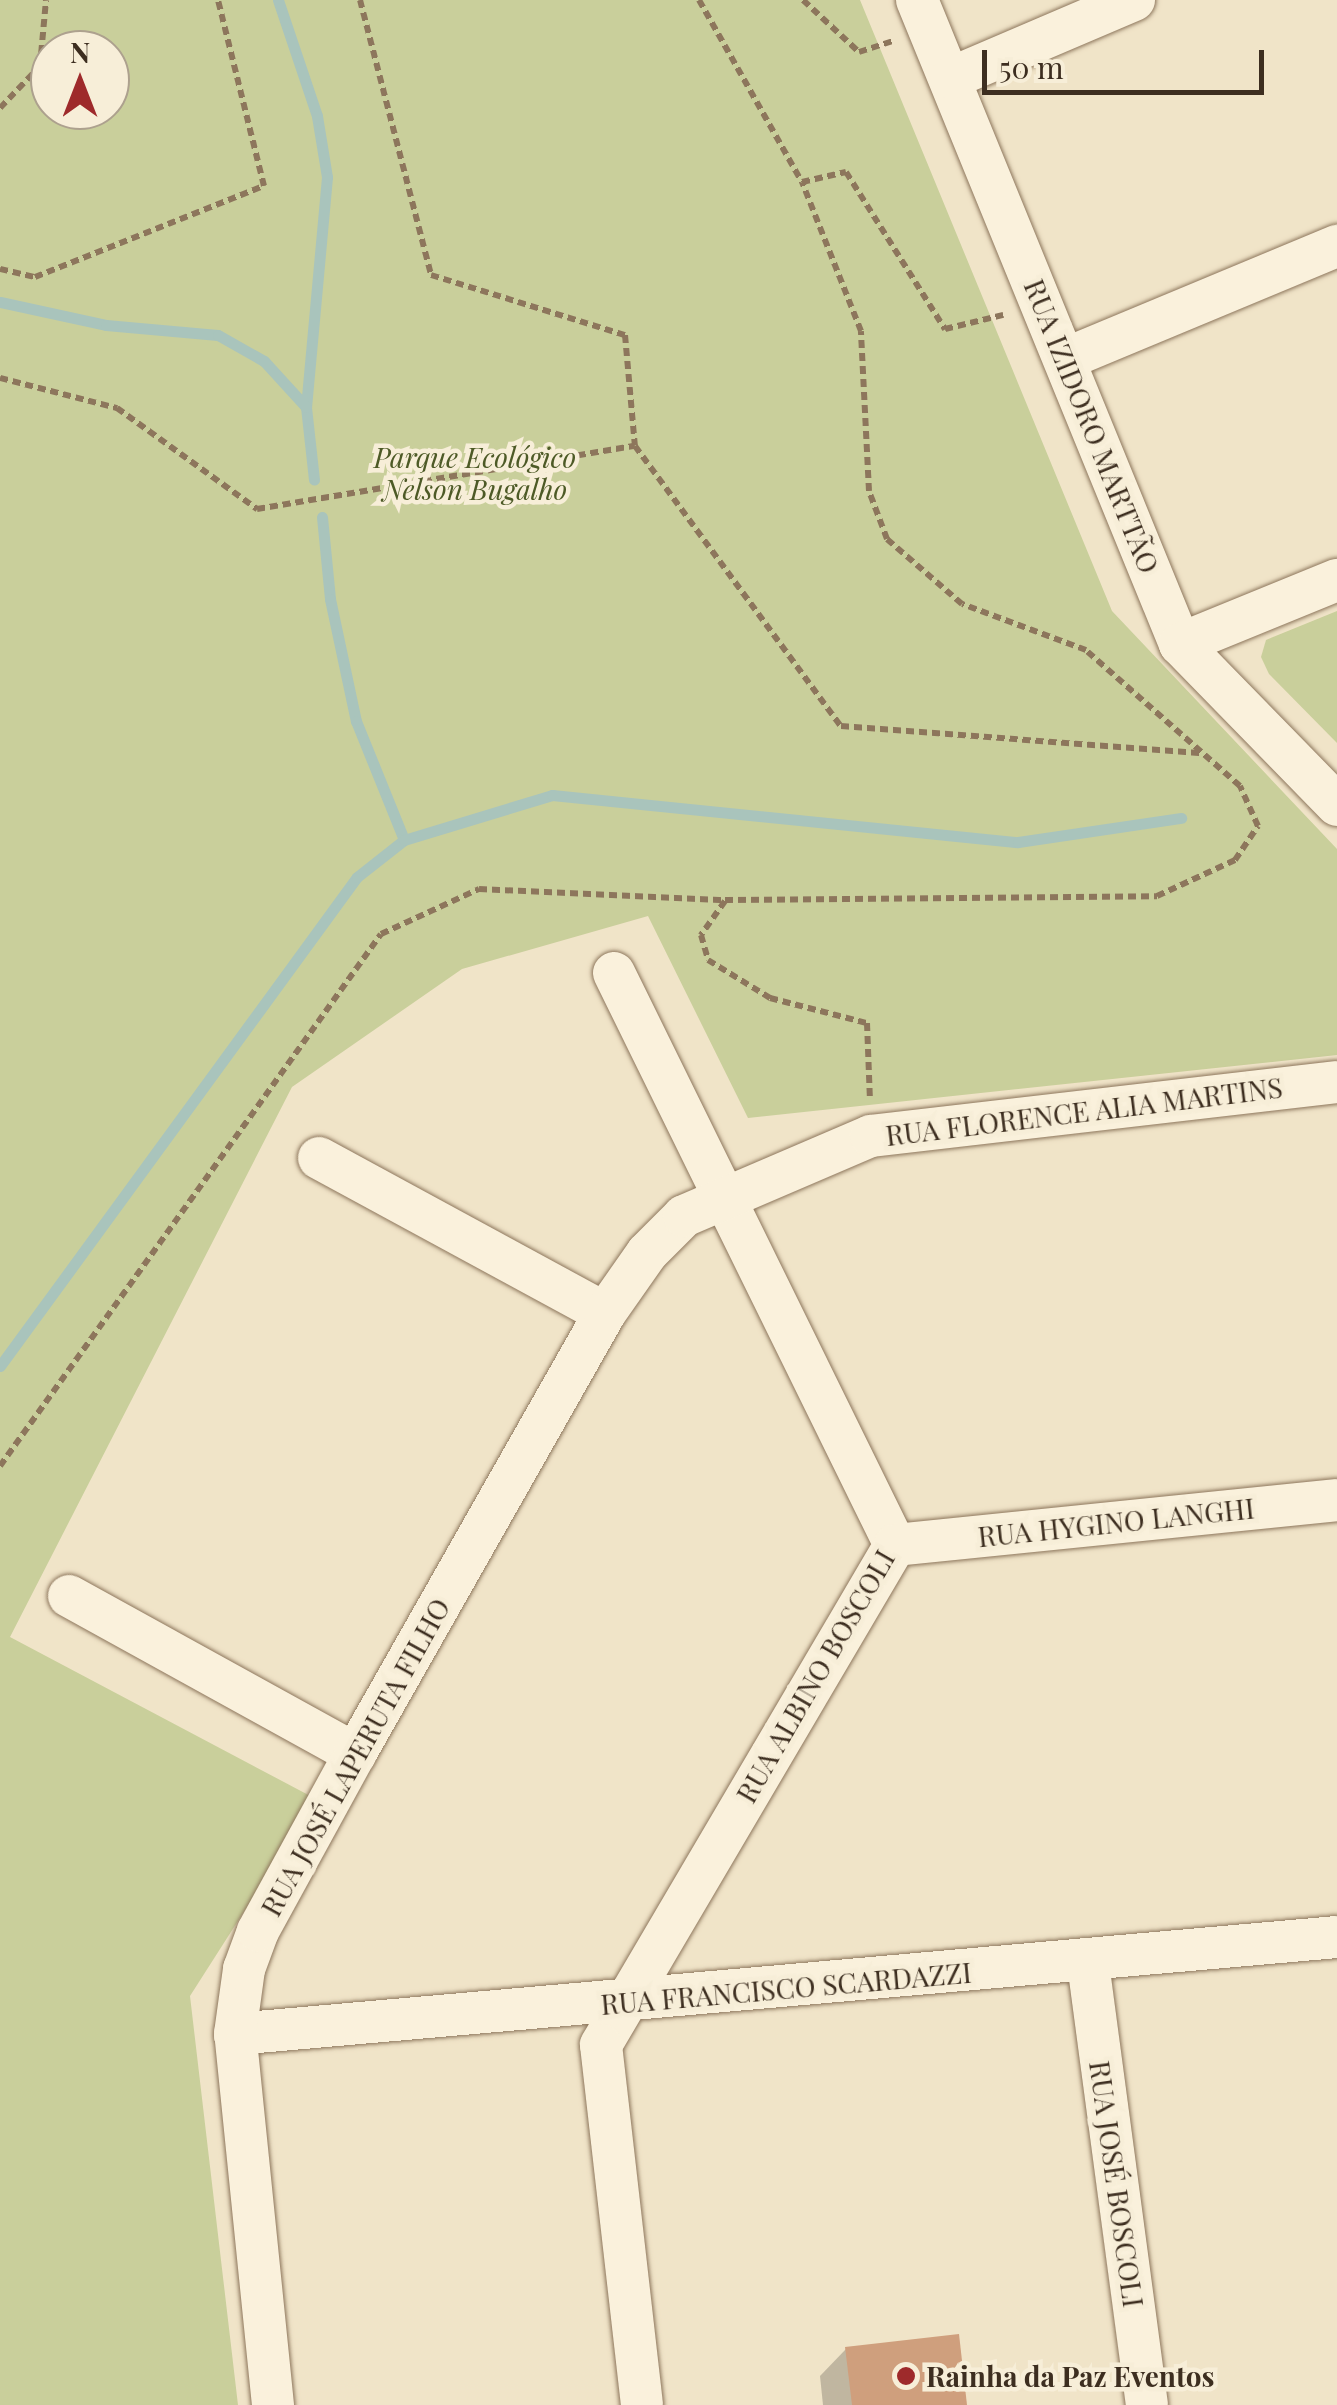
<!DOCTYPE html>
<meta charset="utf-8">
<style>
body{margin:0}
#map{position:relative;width:1337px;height:2405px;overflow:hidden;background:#f0e4c8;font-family:"Playfair Display",serif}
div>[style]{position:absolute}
.green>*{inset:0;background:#c9cf9b}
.shadow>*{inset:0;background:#0003}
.stream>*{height:11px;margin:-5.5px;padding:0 5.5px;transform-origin:5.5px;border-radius:5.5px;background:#a9c4bc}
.building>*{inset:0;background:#cf9f7d}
.path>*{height:6px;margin-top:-3px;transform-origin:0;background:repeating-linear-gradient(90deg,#8d765c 0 8px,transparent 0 13px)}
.roads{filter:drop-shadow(0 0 2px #8d765c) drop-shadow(0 0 2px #8d765c)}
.minor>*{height:42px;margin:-21px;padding:0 21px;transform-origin:21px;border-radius:21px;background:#faf1dc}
.dots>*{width:28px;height:28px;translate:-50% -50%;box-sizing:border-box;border:5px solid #f7eed8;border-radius:50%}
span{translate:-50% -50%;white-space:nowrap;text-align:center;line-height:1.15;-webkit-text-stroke:9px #f7eed8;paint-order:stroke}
.street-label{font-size:28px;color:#3d2e20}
.park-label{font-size:28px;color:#4d5a26;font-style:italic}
.poi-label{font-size:28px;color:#3d2e20;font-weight:700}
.left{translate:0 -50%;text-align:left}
.north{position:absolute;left:30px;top:30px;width:100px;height:100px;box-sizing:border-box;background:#f7eed8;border:2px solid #ada18e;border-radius:50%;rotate:0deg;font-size:28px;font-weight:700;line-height:40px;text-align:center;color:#3d2e20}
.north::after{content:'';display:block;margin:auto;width:35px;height:45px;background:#9e2a2b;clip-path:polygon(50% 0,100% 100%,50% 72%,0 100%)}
.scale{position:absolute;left:982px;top:50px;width:282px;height:45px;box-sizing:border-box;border:5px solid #3d2e20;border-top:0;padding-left:12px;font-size:30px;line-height:35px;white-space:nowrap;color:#3d2e20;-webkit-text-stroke:8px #f7eed8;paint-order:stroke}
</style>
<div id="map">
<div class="green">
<div style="clip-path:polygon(evenodd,0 0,860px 0,1112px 611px,1337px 849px,1337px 1055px,748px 1118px,648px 916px,462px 969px,292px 1087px,10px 1637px,316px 1799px,190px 1996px,238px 2405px,0 2405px,0 0,50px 50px,110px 50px,110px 110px,50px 110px,50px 50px)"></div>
<div style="clip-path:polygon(1337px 611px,1337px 743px,1269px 674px,1261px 657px,1266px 640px)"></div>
</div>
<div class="shadow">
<div style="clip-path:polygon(846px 2349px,965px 2405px,823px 2405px,820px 2376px)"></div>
</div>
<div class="stream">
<div style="left:278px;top:0;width:122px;rotate:71.4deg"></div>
<div style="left:317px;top:116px;width:62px;rotate:80.7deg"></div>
<div style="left:327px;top:177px;width:231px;rotate:95.2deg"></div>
<div style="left:306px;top:407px;width:73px;rotate:83.7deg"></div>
<div style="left:0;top:302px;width:108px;rotate:12.2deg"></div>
<div style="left:106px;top:325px;width:112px;rotate:5.1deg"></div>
<div style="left:218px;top:335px;width:53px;rotate:29.5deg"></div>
<div style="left:264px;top:361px;width:62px;rotate:47.6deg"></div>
<div style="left:322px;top:517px;width:82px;rotate:84.4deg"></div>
<div style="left:330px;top:599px;width:125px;rotate:78deg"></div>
<div style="left:356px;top:721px;width:128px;rotate:68deg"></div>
<div style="left:0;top:1366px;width:605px;rotate:-53.87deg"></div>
<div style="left:357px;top:877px;width:60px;rotate:-38.2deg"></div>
<div style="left:404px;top:840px;width:155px;rotate:-16.9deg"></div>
<div style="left:552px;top:795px;width:468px;rotate:5.8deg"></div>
<div style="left:1018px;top:842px;width:165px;rotate:-8.4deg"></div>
</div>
<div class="building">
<div style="clip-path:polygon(959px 2334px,967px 2405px,852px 2405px,845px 2347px)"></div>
</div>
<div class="path">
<div style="left:360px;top:0;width:284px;rotate:75.5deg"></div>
<div style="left:431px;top:275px;width:203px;rotate:17.2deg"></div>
<div style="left:625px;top:335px;width:111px;rotate:84.9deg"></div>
<div style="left:699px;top:0;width:209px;rotate:60.5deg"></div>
<div style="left:802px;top:182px;width:45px;rotate:-12.8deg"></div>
<div style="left:846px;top:172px;width:186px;rotate:57.8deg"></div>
<div style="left:945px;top:329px;width:60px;rotate:-13.6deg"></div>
<div style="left:803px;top:0;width:76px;rotate:42.9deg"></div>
<div style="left:859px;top:52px;width:38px;rotate:-18deg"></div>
<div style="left:0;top:108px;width:58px;rotate:-46.4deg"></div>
<div style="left:40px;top:66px;width:66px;rotate:-84.8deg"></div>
<div style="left:0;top:269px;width:36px;rotate:13deg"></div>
<div style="left:35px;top:277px;width:246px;rotate:-21.7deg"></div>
<div style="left:264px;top:186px;width:192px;rotate:-103.9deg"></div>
<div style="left:0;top:378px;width:121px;rotate:14.4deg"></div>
<div style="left:117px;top:408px;width:173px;rotate:35.8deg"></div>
<div style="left:257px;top:509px;width:383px;rotate:-9.5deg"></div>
<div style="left:635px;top:446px;width:348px;rotate:53.7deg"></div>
<div style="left:841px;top:726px;width:362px;rotate:4.3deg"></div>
<div style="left:725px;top:901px;width:42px;rotate:125.2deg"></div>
<div style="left:701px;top:935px;width:26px;rotate:74deg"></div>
<div style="left:708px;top:960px;width:73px;rotate:31.5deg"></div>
<div style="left:770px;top:998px;width:100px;rotate:14.5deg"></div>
<div style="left:867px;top:1023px;width:77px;rotate:87.8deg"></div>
<div style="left:0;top:1466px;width:654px;rotate:-54.39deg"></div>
<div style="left:381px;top:934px;width:108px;rotate:-24.7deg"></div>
<div style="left:479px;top:889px;width:246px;rotate:2.6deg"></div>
<div style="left:725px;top:900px;width:432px;rotate:-0.5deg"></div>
<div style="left:1157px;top:896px;width:86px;rotate:-24.8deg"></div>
<div style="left:1235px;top:860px;width:41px;rotate:-55.9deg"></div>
<div style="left:1258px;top:826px;width:44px;rotate:-114.2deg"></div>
<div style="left:1240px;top:786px;width:205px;rotate:-138.6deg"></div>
<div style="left:1086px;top:650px;width:132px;rotate:-159.6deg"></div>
<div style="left:962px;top:604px;width:99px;rotate:-139.1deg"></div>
<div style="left:887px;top:539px;width:51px;rotate:-110.6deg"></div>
<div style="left:869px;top:491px;width:160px;rotate:-92.9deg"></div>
<div style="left:861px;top:331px;width:160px;rotate:-111.6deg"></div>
</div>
<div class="roads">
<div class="minor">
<div style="left:917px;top:0;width:696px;rotate:67.79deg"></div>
<div style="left:1180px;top:644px;width:225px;rotate:45.7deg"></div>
<div style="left:951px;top:78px;width:199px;rotate:-23.1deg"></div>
<div style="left:1065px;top:359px;width:295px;rotate:-22.6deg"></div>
<div style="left:1180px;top:644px;width:170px;rotate:-22.2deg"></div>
<div style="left:614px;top:973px;width:637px;rotate:63.84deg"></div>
<div style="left:895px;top:1545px;width:580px;rotate:120.46deg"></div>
<div style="left:601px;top:2045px;width:362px;rotate:83.5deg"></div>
<div style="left:319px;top:1158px;width:325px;rotate:28.5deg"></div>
<div style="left:895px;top:1545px;width:444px;rotate:-5.8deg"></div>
<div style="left:69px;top:1596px;width:327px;rotate:28.9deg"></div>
<div style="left:1088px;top:1963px;width:446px;rotate:82.4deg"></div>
<div style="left:235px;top:2034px;width:1106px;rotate:-5.03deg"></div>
<div style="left:273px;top:2405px;width:373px;rotate:-95.8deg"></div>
<div style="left:235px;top:2034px;width:66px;rotate:-82.1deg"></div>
<div style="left:244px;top:1969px;width:40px;rotate:-69.8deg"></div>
<div style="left:258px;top:1931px;width:202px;rotate:-61.3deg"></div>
<div style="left:355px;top:1754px;width:507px;rotate:-60.45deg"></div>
<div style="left:605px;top:1313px;width:73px;rotate:-55deg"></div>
<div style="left:647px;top:1253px;width:52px;rotate:-45deg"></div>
<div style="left:684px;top:1216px;width:203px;rotate:-23.2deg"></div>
<div style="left:871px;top:1136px;width:469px;rotate:-6.6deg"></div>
</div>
</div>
<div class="dots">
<div style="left:906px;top:2376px;background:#9e2a2b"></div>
</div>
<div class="street-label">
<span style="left:1092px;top:426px;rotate:68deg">RUA IZIDORO MARTTÃO</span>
<span style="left:1084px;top:1111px;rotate:-7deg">RUA FLORENCE ALIA MARTINS</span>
<span style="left:1116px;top:1522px;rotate:-6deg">RUA HYGINO LANGHI</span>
<span style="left:815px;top:1676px;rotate:-60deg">RUA ALBINO BOSCOLI</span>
<span style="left:355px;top:1757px;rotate:-61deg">RUA JOSÉ LAPERUTA FILHO</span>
<span style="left:786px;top:1988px;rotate:-5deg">RUA FRANCISCO SCARDAZZI</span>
<span style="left:1117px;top:2184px;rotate:82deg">RUA JOSÉ BOSCOLI</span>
</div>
<div class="park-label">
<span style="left:475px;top:473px">Parque Ecológico<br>Nelson Bugalho</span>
</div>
<div class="poi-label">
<span class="left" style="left:926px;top:2376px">Rainha da Paz Eventos</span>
</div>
<div class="north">N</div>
<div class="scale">50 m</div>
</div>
